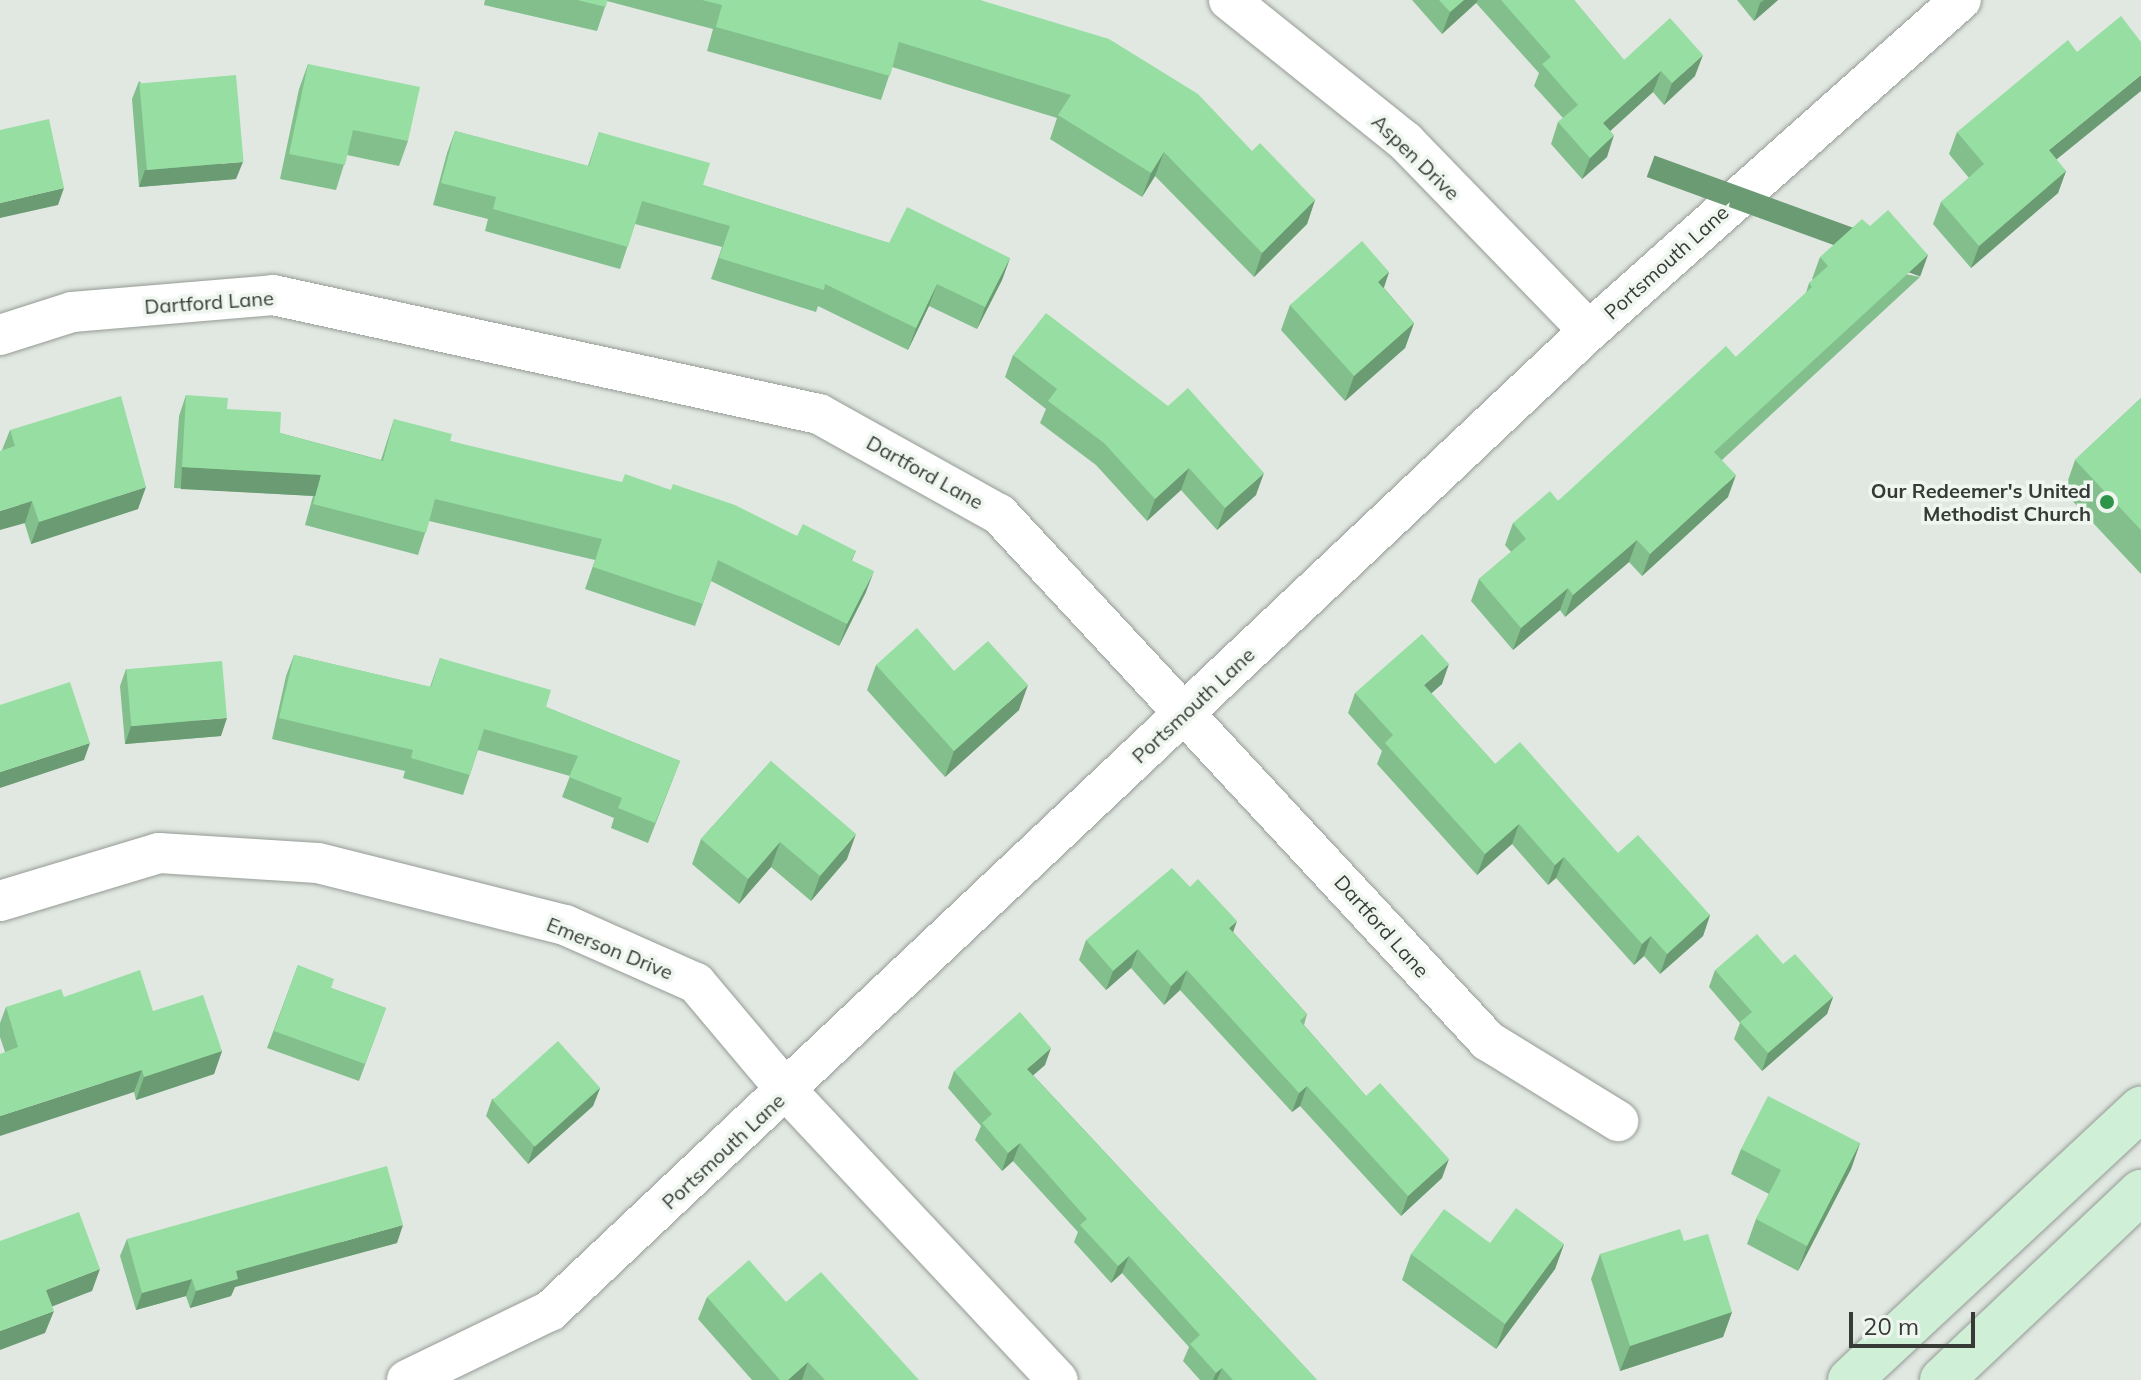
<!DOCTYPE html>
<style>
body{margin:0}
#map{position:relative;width:2141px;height:1380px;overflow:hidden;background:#e1e8e2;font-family:Mulish,sans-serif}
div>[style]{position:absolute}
.roads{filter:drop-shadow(0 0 2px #959b95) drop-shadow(0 0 2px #959b95)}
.street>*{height:40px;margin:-20px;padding:0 20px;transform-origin:20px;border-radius:20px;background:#fff}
.secondary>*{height:44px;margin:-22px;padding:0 22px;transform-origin:22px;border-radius:22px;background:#d0efd7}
.wall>*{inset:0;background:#82bf8c}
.shaded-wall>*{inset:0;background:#6a9b72;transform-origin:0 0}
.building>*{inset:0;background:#97dea3;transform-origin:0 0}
.dots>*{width:22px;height:22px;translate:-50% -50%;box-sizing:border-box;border:4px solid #eef6ef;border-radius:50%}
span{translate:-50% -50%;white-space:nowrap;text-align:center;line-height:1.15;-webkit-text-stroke:7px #eef6ef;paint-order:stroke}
.street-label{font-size:20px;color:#373a37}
.poi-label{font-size:20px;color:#373a37;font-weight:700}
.right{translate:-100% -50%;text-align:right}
.scale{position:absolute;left:1849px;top:1312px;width:126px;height:36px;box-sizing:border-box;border:4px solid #373a37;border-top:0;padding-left:10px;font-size:24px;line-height:28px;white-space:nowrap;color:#373a37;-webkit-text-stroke:6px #eef6ef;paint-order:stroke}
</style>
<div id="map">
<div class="roads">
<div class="street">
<div style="left:1229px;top:0;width:226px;rotate:38.7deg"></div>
<div style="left:1405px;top:141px;width:264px;rotate:45.9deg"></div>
<div style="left:0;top:335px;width:76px;rotate:-17.7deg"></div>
<div style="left:72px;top:312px;width:202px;rotate:-4.8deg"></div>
<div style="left:273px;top:295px;width:559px;rotate:12.3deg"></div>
<div style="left:819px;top:414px;width:206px;rotate:29.1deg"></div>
<div style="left:999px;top:514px;width:719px;rotate:47.14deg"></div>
<div style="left:1488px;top:1041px;width:153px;rotate:31.6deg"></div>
<div style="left:0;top:901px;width:166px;rotate:-16.8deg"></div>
<div style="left:159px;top:853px;width:159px;rotate:3.6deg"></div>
<div style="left:318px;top:863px;width:255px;rotate:14.1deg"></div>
<div style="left:565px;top:925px;width:143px;rotate:23.9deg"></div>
<div style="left:696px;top:983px;width:141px;rotate:49.9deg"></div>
<div style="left:787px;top:1091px;width:396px;rotate:46.9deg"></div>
<div style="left:407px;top:1380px;width:159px;rotate:-25.8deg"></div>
<div style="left:550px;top:1311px;width:1428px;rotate:-43.33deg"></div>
<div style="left:1589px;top:331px;width:498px;rotate:-41.7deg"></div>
</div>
<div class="secondary">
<div style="left:1850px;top:1380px;width:398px;rotate:-43deg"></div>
<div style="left:1942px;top:1380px;width:274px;rotate:-43.4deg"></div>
</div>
</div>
<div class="wall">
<div style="clip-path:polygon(485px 0,980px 0,1252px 151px,1315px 200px,1307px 224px,1254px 277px,1155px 176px,1142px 197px,1050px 139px,1057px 118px,892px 67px,881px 100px,707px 51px,713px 29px,607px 1px,597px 31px,484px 5px)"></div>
<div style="clip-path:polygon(1412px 0,1574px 0,1624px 60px,1695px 76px,1664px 105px,1653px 92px,1610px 131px,1607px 157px,1582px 179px,1551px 144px,1558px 122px,1563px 118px,1534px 86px,1539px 73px,1476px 3px,1442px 34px)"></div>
<div style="clip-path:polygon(1737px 0,1778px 0,1754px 21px)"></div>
<div style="clip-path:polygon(308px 64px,408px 141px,399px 166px,347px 155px,336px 190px,280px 179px,299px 89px)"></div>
<div style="clip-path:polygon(139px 81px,236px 179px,139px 187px,132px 99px)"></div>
<div style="clip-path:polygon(455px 131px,588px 166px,599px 132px,703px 185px,889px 243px,1010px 258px,1002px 280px,977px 329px,929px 306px,908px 350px,818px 306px,816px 312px,711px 279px,722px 247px,635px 224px,620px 269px,485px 231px,488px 219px,433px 205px,447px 153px)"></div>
<div style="clip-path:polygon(1957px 132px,2056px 160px,2066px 171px,2058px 193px,1971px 268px,1933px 224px,1941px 202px,1969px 178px,1949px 154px)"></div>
<div style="clip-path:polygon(1820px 257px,1920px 277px,1722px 460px,1728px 497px,1642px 576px,1629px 562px,1565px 617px,1560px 610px,1513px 650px,1471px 601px,1479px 579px,1511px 552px,1505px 545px,1513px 523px,1558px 501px,1736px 357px,1806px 293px,1809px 283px,1813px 280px,1812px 279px)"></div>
<div style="clip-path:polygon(1389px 272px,1384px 288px,1414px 323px,1405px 348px,1345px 401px,1281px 330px,1290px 305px)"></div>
<div style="clip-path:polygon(1013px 355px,1256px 495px,1217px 530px,1181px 490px,1147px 521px,1096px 465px,1040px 423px,1046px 409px,1005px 377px)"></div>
<div style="clip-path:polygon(186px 395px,227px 409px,280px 433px,381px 460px,394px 419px,450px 441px,797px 536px,856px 551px,852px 560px,866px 592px,839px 646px,711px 581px,695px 626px,585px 589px,595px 560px,429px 521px,418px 555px,305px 525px,313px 496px,174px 488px,179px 416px)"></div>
<div style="clip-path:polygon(2141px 398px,2141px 574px,2064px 492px,2075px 460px)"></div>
<div style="clip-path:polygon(10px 430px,138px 509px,31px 544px,2px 450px)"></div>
<div style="clip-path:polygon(294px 655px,430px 687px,440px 658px,546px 707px,680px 761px,648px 843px,611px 828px,614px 818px,562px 797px,570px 776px,478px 750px,463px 795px,403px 778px,405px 771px,272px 739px,286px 676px)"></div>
<div style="clip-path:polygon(876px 665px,954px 671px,1019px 710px,945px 777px,867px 690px)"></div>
<div style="clip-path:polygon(126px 669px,221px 736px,125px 744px,120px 686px)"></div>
<div style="clip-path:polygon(1442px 684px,1431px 693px,1495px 764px,1618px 853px,1710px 915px,1703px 936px,1660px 974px,1644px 956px,1634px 965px,1556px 878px,1548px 885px,1512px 844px,1477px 875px,1377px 764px,1382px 751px,1348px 713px,1355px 693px)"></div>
<div style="clip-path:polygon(771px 761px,847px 859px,811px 901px,771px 867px,739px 904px,692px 864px,701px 839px)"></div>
<div style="clip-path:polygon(1233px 932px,1307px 1014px,1304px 1025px,1366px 1096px,1442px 1178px,1401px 1216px,1300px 1106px,1292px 1112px,1180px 990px,1164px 1005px,1131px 968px,1106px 990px,1079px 960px,1086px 940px)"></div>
<div style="clip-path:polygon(1783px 964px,1833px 997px,1827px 1014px,1762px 1071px,1734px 1039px,1740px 1023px,1709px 987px,1715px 970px)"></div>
<div style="clip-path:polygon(298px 965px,331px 988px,386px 1008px,359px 1081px,267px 1048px)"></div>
<div style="clip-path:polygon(64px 997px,153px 1011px,222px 1051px,214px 1074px,136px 1100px,134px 1092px,5px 1052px,0 1037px,0 1023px,6px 1007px)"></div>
<div style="clip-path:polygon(1045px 1065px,1033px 1075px,1317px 1380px,1200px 1380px,1183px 1361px,1189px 1347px,1122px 1273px,1111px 1283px,1074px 1242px,1078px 1232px,1013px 1161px,1002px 1171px,975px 1140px,981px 1126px,948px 1088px,954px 1071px)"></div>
<div style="clip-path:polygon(600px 1088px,593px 1106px,528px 1164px,486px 1116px,492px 1099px)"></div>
<div style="clip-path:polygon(1860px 1143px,1851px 1169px,1798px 1271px,1747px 1244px,1756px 1219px,1769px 1194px,1731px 1174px,1741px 1149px)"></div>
<div style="clip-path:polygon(127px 1239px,397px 1243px,235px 1287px,231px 1296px,190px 1308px,186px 1296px,136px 1310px,120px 1256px)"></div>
<div style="clip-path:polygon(1684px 1241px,1732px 1312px,1723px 1337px,1620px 1371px,1591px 1279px,1600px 1254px)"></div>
<div style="clip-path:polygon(1490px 1243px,1564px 1244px,1555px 1269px,1496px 1349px,1402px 1280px,1411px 1254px)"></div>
<div style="clip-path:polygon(707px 1297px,786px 1302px,919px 1380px,752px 1380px,698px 1319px)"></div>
</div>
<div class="shaded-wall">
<div style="clip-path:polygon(1464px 0,1478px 0,1476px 3px,1442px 34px,1450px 12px)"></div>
<div style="clip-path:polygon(1764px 0,1778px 0,1754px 21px,1760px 3px)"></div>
<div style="clip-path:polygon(1703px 55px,1695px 76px,1664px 105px,1672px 83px)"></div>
<div style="clip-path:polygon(1661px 71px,1653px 92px,1596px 144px,1603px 123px)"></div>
<div style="clip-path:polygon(2141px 75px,2141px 91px,2041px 172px,2049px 150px)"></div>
<div style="clip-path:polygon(1614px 135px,1607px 157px,1582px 179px,1590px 158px)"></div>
<div style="clip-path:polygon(1164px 152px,1155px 176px,1142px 197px,1151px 173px)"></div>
<div style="clip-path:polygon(243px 162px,236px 179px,139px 187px,145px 170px)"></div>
<div style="clip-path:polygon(2066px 171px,2058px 193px,1971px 268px,1979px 246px)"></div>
<div style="clip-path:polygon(64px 188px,58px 205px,0 218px,0 203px)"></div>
<div style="clip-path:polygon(1315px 200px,1307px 224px,1254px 277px,1262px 253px)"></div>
<div style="left:1928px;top:255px;width:23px;height:291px;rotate:110deg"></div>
<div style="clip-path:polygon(1010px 258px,1002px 280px,977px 329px,985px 307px)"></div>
<div style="clip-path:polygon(1389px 272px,1380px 298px,1378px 282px)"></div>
<div style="clip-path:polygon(937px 284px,929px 306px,908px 350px,916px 328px)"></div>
<div style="clip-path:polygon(1414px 323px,1405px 348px,1345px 401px,1354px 376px)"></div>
<div style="left:182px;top:467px;width:139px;height:22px;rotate:3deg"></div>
<div style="clip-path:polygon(1189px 468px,1181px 490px,1147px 521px,1155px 499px)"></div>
<div style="clip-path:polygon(1264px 473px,1256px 495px,1217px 530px,1225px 508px)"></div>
<div style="clip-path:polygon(1736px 475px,1728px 497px,1642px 576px,1650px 554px)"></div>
<div style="clip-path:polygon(146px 487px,138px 509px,31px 544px,39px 522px)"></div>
<div style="clip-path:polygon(32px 501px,25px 523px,0 530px,0 511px)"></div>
<div style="clip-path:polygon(1637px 540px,1629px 562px,1565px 617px,1573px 595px)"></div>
<div style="clip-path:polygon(874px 571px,866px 592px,839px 646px,847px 624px)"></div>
<div style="clip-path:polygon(1568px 588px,1560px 610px,1513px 650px,1521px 628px)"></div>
<div style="clip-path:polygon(1449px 664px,1442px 684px,1417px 706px,1424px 685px)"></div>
<div style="clip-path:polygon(1028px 685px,1019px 710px,945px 777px,954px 751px)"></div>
<div style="clip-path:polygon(227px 718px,221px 736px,125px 744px,131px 726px)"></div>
<div style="clip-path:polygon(90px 743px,84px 760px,0 788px,0 772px)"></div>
<div style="clip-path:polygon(1519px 824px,1512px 844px,1477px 875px,1485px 854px)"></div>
<div style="clip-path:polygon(856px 834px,847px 859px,811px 901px,820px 876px)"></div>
<div style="clip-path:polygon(780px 842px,771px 867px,739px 904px,748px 879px)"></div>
<div style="clip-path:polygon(1564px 857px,1556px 878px,1548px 885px,1555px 865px)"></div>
<div style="clip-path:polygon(1710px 915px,1703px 936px,1660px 974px,1667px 954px)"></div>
<div style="clip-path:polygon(1237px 921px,1230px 941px,1229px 928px)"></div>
<div style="clip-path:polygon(1651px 936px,1644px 956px,1634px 965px,1642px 944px)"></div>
<div style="clip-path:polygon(1138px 949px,1131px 968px,1106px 990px,1113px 971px)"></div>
<div style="clip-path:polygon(1187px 970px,1180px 990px,1164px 1005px,1171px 986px)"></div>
<div style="clip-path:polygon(1833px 997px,1827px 1014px,1762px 1071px,1768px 1053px)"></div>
<div style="clip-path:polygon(1051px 1048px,1045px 1065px,1021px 1086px,1027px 1069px)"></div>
<div style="clip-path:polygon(222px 1051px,214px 1074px,136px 1100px,144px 1077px)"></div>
<div style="clip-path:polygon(142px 1070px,134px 1092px,0 1136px,0 1116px)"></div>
<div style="clip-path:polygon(1307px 1086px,1300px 1106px,1292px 1112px,1299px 1093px)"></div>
<div style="clip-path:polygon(600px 1088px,593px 1106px,528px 1164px,534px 1146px)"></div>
<div style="clip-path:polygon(1020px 1143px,1013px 1161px,1002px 1171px,1008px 1153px)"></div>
<div style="clip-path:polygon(1860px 1143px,1851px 1169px,1798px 1271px,1807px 1246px)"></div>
<div style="clip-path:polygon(1449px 1159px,1442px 1178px,1401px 1216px,1408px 1196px)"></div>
<div style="clip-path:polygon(403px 1225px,397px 1243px,235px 1287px,231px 1296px,190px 1308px,196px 1291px,236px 1271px)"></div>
<div style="clip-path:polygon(1564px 1244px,1555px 1269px,1496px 1349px,1505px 1324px)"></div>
<div style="clip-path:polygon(1129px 1256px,1122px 1273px,1111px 1283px,1118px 1266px)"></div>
<div style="clip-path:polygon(100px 1269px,92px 1291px,38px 1312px,46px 1290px)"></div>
<div style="clip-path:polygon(192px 1279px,186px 1296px,136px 1310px,142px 1293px)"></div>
<div style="clip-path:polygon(54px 1311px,45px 1333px,0 1350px,0 1331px)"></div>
<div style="clip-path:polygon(1732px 1312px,1723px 1337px,1620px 1371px,1630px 1346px)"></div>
<div style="clip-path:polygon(808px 1362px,802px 1380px,788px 1380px)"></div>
<div style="clip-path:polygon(1222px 1368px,1217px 1380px,1213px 1380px,1216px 1373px)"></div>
</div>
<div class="building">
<div style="clip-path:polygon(577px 0,607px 0,606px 7px)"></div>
<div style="clip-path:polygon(702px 0,980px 0,1109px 39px,1198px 94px,1252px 151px,1260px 143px,1315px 200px,1262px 253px,1164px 152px,1151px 173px,1058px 115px,1071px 95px,899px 42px,890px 76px,716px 27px,722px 5px)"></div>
<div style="clip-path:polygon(1439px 0,1464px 0,1450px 12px)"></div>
<div style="clip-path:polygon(1501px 0,1574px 0,1624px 60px,1670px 18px,1703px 55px,1672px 83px,1661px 71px,1603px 123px,1614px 135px,1590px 158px,1558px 122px,1578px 105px,1542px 64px,1551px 57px)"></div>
<div style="clip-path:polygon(2121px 16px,2141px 42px,2141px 75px,2049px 150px,2066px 171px,1979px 246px,1941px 202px,1984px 164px,1957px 132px,2068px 40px,2077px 52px)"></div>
<div style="clip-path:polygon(308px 64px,420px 87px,408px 141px,353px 130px,345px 165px,289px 154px)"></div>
<div style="left:236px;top:75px;width:87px;height:97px;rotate:85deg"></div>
<div style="clip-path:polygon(49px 119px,64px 188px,0 203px,0 130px)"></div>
<div style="clip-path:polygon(455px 131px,589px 166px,599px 132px,710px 163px,703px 185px,889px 243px,907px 207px,1010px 258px,985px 307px,937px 284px,916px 328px,825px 284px,824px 290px,719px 258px,730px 226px,642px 201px,628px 247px,493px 209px,496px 197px,441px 183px)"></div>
<div style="clip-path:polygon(1888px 210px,1928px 255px,1714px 452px,1736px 475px,1650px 554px,1637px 540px,1573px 595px,1568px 588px,1521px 628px,1479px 579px,1526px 539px,1513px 523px,1550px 491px,1558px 501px,1726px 346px,1736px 357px,1812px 287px,1809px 283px,1828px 266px,1820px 257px,1862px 219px,1870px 226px)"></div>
<div style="clip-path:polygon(1362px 241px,1389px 272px,1378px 282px,1414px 323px,1354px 376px,1290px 305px)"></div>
<div style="clip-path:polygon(1046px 313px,1168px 406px,1188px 388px,1264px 473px,1225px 508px,1189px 468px,1155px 499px,1104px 443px,1048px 401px,1057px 389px,1013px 355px)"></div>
<div style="clip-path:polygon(186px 395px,228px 398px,227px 409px,281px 412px,280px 433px,383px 461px,394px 419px,452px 434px,450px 441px,622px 482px,625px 474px,671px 490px,673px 484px,735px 505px,797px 536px,803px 524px,856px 551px,851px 560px,874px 571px,847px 624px,718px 560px,703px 604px,593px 567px,602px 539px,435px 499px,426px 533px,313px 504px,321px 475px,182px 467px)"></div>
<div style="clip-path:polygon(121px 396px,146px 487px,39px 522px,32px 501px,0 511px,0 451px,15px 446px,10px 430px)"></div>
<div style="clip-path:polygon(2141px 398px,2141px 530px,2075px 460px)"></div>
<div style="clip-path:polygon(917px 628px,954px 671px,988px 641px,1028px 685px,954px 751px,876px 665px)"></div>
<div style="clip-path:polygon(1422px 634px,1449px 664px,1424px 685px,1495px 764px,1520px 742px,1618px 853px,1638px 835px,1710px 915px,1667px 954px,1651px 936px,1642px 944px,1564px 857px,1555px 865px,1519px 824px,1485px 854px,1385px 743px,1393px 735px,1355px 693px)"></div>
<div style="clip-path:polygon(294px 655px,431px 687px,440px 658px,551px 690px,546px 707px,680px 761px,655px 823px,618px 808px,622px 798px,569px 777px,578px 756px,484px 729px,470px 775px,411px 758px,413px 750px,279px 718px)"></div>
<div style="left:222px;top:661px;width:57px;height:96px;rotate:85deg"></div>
<div style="clip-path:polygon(70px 682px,90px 743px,0 772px,0 705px)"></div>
<div style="clip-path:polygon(771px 761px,856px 834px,820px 876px,780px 842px,748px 879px,701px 839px)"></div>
<div style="clip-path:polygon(1172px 868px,1190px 887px,1198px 879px,1237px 921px,1229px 928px,1307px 1014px,1300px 1021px,1366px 1096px,1380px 1083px,1449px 1159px,1408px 1196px,1307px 1086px,1299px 1093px,1187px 970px,1171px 986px,1138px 949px,1113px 971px,1086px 940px)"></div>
<div style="clip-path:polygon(1757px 934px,1783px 964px,1795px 954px,1833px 997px,1768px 1053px,1740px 1022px,1752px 1012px,1715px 970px)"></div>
<div style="clip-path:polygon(298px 965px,334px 979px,331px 988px,386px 1008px,365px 1064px,274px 1031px)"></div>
<div style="clip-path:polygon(140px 970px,153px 1011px,203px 995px,222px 1051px,144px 1077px,142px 1070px,0 1116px,0 1054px,18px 1047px,6px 1007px,61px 989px,64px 997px)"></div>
<div style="clip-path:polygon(1020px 1012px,1051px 1048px,1027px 1069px,1317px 1380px,1233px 1380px,1222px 1368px,1216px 1373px,1190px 1344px,1200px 1335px,1129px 1256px,1118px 1266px,1080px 1225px,1087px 1219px,1020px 1143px,1008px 1153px,982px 1123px,992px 1114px,954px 1071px)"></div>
<div style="left:558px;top:1041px;width:63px;height:88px;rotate:48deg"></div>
<div style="clip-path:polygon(1768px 1096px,1860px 1143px,1807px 1246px,1756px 1219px,1781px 1170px,1741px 1149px)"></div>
<div style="clip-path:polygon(387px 1166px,403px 1225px,236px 1271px,238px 1279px,196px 1291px,192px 1279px,142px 1293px,127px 1239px)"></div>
<div style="clip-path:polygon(1516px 1208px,1564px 1244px,1505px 1324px,1411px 1254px,1444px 1209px,1490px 1243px)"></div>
<div style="clip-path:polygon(79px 1212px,100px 1269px,46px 1290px,54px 1311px,0 1331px,0 1241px)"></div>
<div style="clip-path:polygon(1680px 1229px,1684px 1241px,1708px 1234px,1732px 1312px,1630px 1346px,1600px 1254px)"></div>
<div style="clip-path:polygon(749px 1260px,786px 1302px,821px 1272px,919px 1380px,825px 1380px,808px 1362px,788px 1380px,780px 1380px,707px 1297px)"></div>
</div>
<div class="dots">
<div style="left:2107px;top:502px;background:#2e944a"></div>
</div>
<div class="street-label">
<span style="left:1416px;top:157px;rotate:44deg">Aspen Drive</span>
<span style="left:1666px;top:262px;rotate:-42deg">Portsmouth Lane</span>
<span style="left:209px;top:302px;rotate:-4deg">Dartford Lane</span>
<span style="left:925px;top:472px;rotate:29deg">Dartford Lane</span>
<span style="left:1193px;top:705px;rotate:-43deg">Portsmouth Lane</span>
<span style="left:1382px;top:926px;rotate:48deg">Dartford Lane</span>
<span style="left:610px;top:948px;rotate:22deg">Emerson Drive</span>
<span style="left:723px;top:1151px;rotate:-43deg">Portsmouth Lane</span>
</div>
<div class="poi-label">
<span class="right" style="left:2091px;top:502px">Our Redeemer's United<br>Methodist Church</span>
</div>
<div class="scale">20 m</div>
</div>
